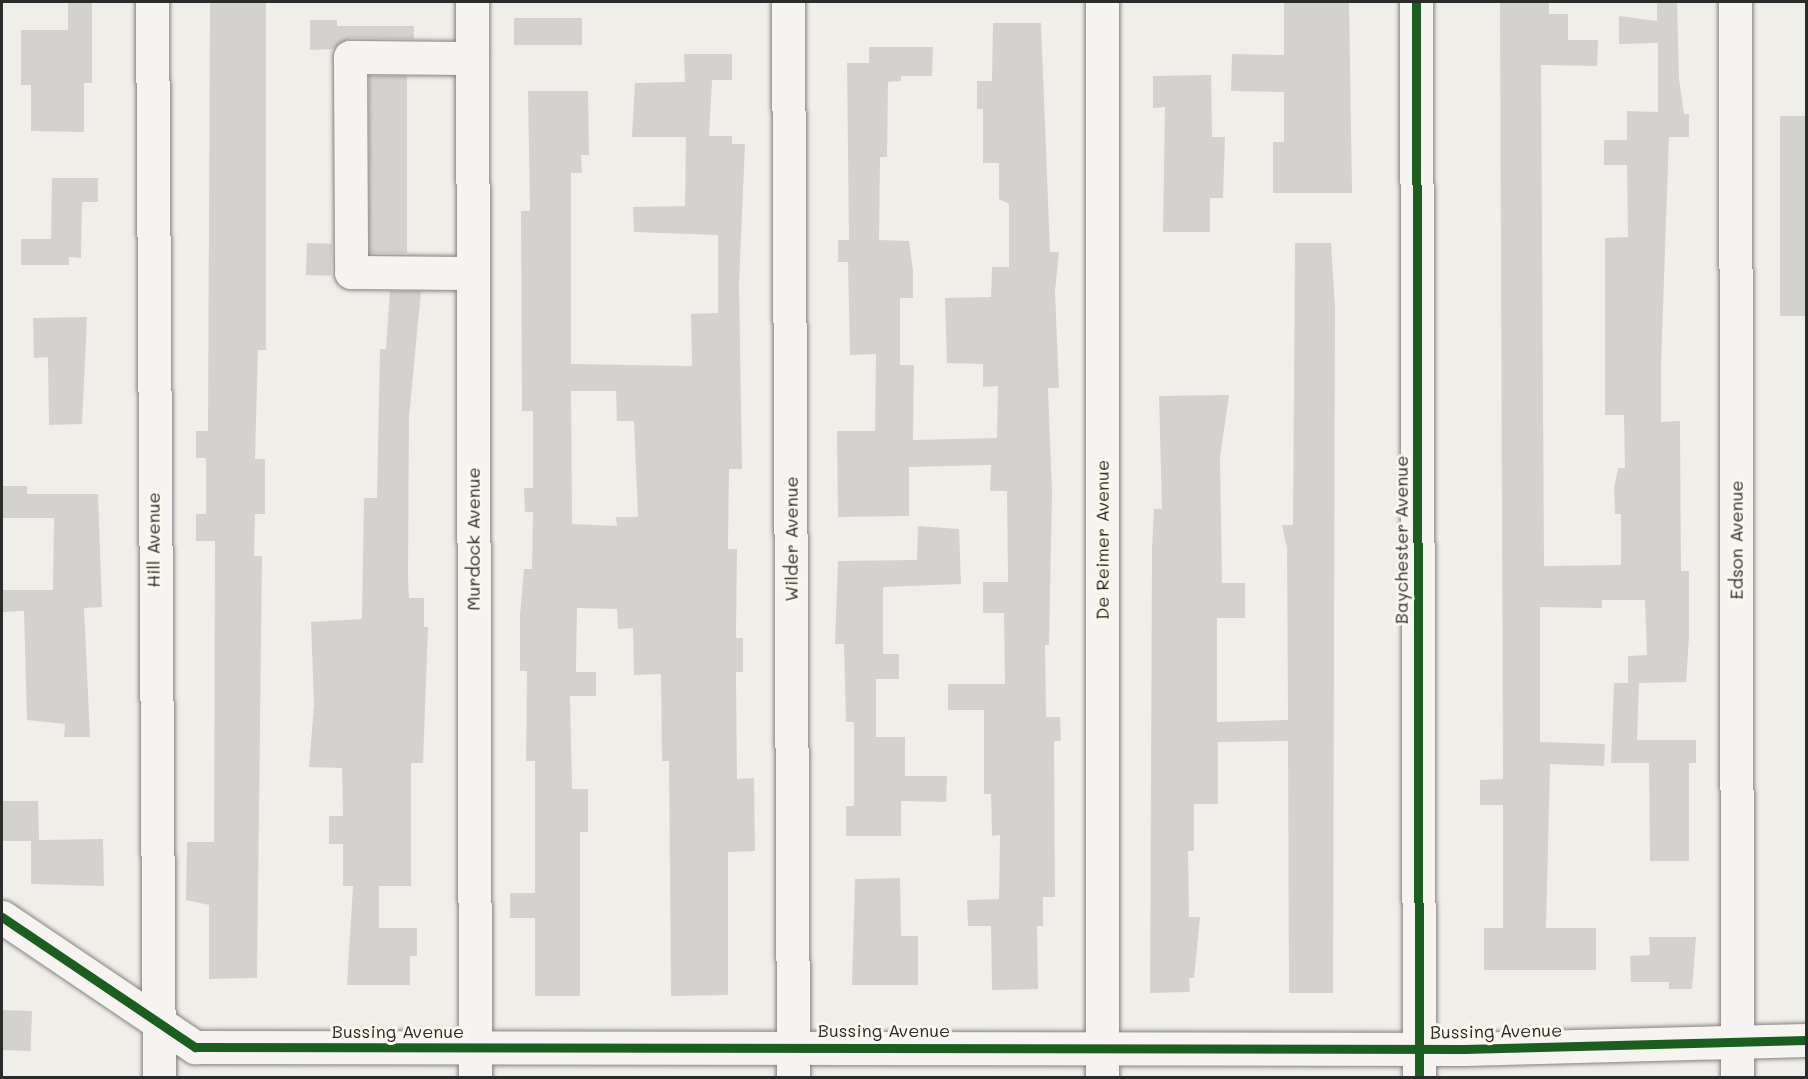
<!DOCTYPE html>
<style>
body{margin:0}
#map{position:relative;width:1808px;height:1079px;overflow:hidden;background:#f0eee8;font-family:Mali,sans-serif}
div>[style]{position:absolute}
.building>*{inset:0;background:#d4d2ce;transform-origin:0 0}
.roads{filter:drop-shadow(0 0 2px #848380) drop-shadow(0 0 2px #848380)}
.minor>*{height:33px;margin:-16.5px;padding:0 16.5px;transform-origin:16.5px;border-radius:16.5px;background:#f5f4f0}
.major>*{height:33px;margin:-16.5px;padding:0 16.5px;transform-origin:16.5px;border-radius:16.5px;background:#f5f4f0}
.cycleway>*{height:9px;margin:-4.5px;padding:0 4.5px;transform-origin:4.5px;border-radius:4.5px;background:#1b5e20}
span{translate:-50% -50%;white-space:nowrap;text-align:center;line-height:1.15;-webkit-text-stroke:6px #fbf7ec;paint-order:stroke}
.street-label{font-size:18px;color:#2b2b2b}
.frame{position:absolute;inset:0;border:3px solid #2b2b2b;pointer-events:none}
</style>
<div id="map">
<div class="building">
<div style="clip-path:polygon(68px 2px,92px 2px,92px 83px,84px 83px,84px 132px,31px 131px,31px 85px,21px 85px,21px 30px,68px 30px)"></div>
<div style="clip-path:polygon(210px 2px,266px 2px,266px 350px,258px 350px,255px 459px,265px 459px,265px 514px,255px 514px,254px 556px,262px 556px,257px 978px,209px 979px,209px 905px,186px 900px,187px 842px,214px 842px,215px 541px,196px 541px,196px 514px,206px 514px,206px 458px,196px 458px,196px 431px,208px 431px)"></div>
<div style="clip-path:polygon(1284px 2px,1349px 2px,1352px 193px,1273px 193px,1273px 142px,1284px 142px,1284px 92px,1231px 91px,1232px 54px,1284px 55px)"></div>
<div style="clip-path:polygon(1500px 2px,1549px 2px,1549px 14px,1568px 14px,1568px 40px,1598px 40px,1597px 66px,1541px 65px,1544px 566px,1621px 565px,1621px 514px,1615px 514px,1614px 488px,1618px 468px,1625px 468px,1624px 415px,1605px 415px,1605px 238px,1628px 237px,1627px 165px,1604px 165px,1604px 140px,1627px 140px,1627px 111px,1658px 112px,1658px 43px,1619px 44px,1619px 16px,1657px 21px,1657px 2px,1677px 2px,1679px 79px,1684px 114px,1689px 114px,1689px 137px,1669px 137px,1661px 364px,1661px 422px,1680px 421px,1681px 571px,1689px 571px,1689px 638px,1686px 682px,1639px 683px,1637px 740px,1696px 740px,1696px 763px,1689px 763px,1689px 861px,1650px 861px,1649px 763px,1611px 763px,1614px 683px,1628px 683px,1628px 656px,1647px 655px,1645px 600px,1602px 600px,1602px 608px,1540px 607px,1540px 742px,1605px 744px,1604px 766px,1550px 764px,1546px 928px,1596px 928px,1596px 970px,1484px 970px,1484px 928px,1503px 928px,1503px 805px,1480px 805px,1480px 780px,1503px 779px)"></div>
<div style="left:514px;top:18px;width:68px;height:27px"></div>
<div style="clip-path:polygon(310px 20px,337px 20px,337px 26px,414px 26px,414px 39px,350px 38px,333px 49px,310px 50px)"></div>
<div style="clip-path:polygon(993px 23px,1041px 23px,1050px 252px,1059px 252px,1055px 292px,1059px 388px,1048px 388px,1052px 492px,1049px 645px,1045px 645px,1046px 717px,1060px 717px,1061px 741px,1054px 741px,1055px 897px,1043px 897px,1043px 926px,1037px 926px,1038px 989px,992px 990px,991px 926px,968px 926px,967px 900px,999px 899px,1000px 835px,992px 836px,991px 794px,984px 794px,984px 710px,948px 710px,948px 684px,1005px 684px,1004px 613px,983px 613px,983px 582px,1008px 582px,1007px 491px,990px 491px,991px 465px,909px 467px,909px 516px,838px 517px,837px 431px,875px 431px,876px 354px,850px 355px,848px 262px,838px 262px,838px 240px,849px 240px,847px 63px,869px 63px,869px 47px,933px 47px,932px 76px,901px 76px,901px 81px,888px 82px,887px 157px,880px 157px,879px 240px,909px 241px,913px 270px,913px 298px,900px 298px,900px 365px,914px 365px,913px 440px,997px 438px,998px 386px,983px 387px,983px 364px,947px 363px,945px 298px,991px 297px,992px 267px,1009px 267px,1009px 204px,999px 199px,999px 163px,983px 163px,983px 109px,977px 109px,977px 81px,992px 81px)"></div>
<div style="clip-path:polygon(evenodd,684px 54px,732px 54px,732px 80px,712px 80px,709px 136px,732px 136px,732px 144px,745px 144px,739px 284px,742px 469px,729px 469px,728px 549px,737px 549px,736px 638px,743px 638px,743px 672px,736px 672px,737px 779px,754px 778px,755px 851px,728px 852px,728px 995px,671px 996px,669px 761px,662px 761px,661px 674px,634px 675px,633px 628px,618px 629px,617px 609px,577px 608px,576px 672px,596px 672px,596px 696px,570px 696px,572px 789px,588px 789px,588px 832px,580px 832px,580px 996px,535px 996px,535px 918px,510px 918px,510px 893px,535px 893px,535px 761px,526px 761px,527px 671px,520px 671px,520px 615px,524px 569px,532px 569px,533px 512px,525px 512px,524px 488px,533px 488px,533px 411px,522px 411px,521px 211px,530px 211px,528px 91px,588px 91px,589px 155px,581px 155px,582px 173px,571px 173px,571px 364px,692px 366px,691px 314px,718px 313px,718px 235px,634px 232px,633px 207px,685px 206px,686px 137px,632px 137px,635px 83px,685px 82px,684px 54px,571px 391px,616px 391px,617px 421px,634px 421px,638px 517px,616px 517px,617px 526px,572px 524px,571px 391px)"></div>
<div style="clip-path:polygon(1211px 75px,1212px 137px,1225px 137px,1223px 198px,1210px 198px,1210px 232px,1163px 232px,1165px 107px,1153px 108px,1153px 76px)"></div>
<div style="left:369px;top:76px;width:38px;height:177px"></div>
<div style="left:1780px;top:116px;width:26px;height:200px"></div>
<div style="clip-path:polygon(52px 178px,98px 178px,98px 202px,82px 202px,81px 258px,69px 257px,69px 265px,21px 265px,21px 239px,51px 239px)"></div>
<div style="left:307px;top:243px;width:25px;height:32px;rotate:2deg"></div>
<div style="clip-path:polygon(1295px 243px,1331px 243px,1335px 307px,1333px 993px,1289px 993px,1288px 741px,1218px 742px,1218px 804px,1194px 804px,1194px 851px,1188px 851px,1189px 917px,1200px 917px,1194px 978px,1189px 978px,1190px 992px,1150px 993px,1152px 549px,1154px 509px,1162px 509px,1159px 396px,1229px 395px,1220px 457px,1222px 583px,1245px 583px,1245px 618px,1217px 618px,1217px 722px,1288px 720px,1287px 548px,1282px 525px,1293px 525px)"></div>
<div style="clip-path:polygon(390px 291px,421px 291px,409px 418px,408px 577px,409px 598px,424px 598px,424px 627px,428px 627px,423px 763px,411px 763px,411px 886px,379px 886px,379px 928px,417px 928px,417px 956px,410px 956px,410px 985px,347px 985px,353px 886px,343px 886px,343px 844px,329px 844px,329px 816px,343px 816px,342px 768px,309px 767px,314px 705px,311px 622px,362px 619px,364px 498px,377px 498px,380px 349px,386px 349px)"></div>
<div style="clip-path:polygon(87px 317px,82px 424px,49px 425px,48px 357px,34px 358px,33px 318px)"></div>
<div style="clip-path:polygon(2px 486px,27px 486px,27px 494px,98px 494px,102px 607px,84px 608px,90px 737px,64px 737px,65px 724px,27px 720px,24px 611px,2px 612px,2px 590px,53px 590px,54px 518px,2px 518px)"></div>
<div style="clip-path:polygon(918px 526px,959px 529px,961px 584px,883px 587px,883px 654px,899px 654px,899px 679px,876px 679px,876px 737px,905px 737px,905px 776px,947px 776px,946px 802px,901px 801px,901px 836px,846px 836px,846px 806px,854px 806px,854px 722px,846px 722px,844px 644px,835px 644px,838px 561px,917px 560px)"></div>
<div style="clip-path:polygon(2px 801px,38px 801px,39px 840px,103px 839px,104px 886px,31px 884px,31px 841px,2px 841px)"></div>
<div style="clip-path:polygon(900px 878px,901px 936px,918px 936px,918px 985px,852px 985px,855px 879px)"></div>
<div style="clip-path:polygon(1649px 937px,1696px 937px,1692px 989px,1669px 989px,1669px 982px,1631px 982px,1630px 956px,1650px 955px)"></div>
<div style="left:2px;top:1010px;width:30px;height:40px;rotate:2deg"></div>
</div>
<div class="roads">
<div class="minor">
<div style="left:152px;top:2px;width:1076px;rotate:89.63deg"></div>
<div style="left:472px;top:2px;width:1076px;rotate:89.84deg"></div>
<div style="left:788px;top:2px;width:1076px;rotate:89.73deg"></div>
<div style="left:1102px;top:2px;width:1076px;rotate:90deg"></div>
<div style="left:1735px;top:2px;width:1076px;rotate:89.89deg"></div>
<div style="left:472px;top:58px;width:122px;rotate:-179.5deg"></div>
<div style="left:350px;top:57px;width:215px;rotate:89.7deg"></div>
<div style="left:351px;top:272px;width:122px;rotate:0.5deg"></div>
<div style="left:2px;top:917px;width:233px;rotate:34deg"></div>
<div style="left:195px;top:1047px;width:1269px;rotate:0.09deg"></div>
<div style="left:1464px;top:1049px;width:342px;rotate:-1.5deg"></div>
</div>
<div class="major">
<div style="left:1416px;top:2px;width:1076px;rotate:89.84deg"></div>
</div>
</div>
<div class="cycleway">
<div style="left:1416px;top:2px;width:1076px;rotate:89.84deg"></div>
<div style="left:2px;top:917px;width:233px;rotate:34deg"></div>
<div style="left:195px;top:1047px;width:1269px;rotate:0.09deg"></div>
<div style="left:1464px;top:1049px;width:342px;rotate:-1.5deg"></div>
</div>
<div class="street-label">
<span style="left:473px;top:539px;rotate:-90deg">Murdock Avenue</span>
<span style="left:791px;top:539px;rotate:-90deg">Wilder Avenue</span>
<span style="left:153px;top:540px;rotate:-90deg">Hill Avenue</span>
<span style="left:1102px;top:540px;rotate:-90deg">De Reimer Avenue</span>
<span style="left:1401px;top:540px;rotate:-90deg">Baychester Avenue</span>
<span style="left:1736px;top:540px;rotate:-90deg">Edson Avenue</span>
<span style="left:884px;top:1030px">Bussing Avenue</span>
<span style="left:398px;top:1031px">Bussing Avenue</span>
<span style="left:1496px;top:1031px;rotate:-1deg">Bussing Avenue</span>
</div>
<div class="frame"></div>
</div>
